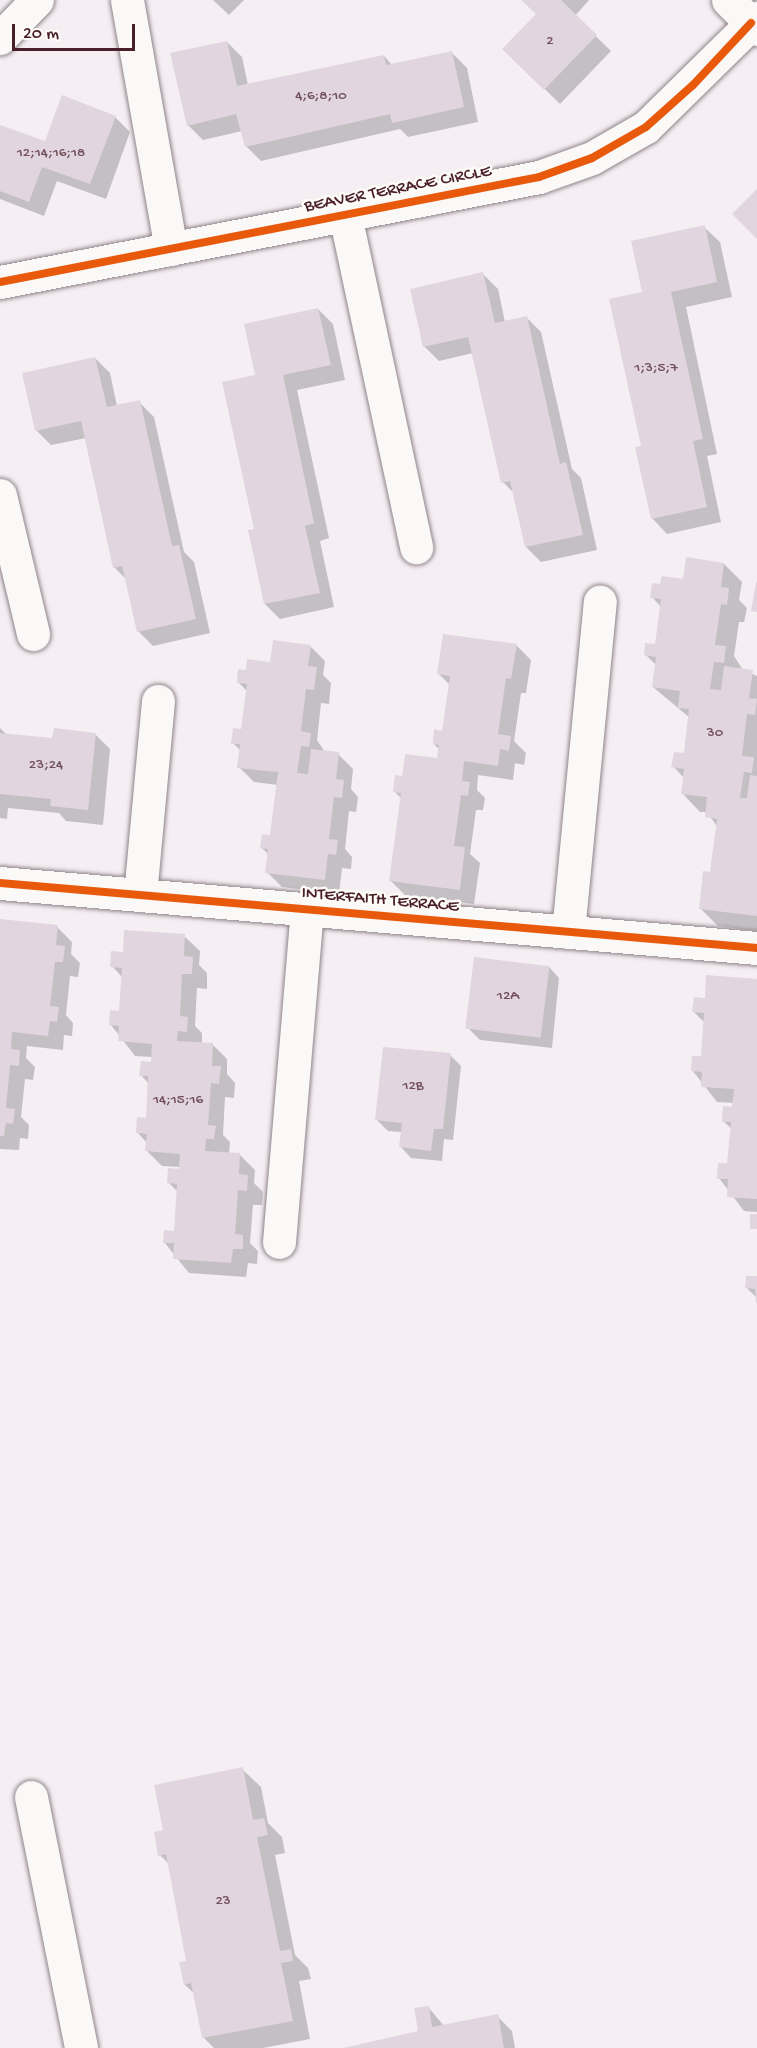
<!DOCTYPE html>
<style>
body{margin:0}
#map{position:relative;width:757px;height:2048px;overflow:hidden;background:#f5eff4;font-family:"Gochi Hand",sans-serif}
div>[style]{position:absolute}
.shadow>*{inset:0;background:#0003}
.building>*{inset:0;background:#e1d5df;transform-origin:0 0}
.roads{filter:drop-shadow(0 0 2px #8f8489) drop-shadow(0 0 2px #8f8489)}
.minor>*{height:33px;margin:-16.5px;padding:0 16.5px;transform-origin:16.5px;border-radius:16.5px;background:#faf9f8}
.cycleway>*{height:8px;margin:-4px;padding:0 4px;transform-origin:4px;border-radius:4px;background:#e8590c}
span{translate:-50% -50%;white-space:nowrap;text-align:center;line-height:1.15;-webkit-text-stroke:5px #fdfcf7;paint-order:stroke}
.number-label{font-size:15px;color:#72505b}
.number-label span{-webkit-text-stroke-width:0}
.street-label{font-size:18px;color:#4a1f2b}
.scale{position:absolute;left:12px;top:24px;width:123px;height:27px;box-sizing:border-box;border:3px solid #4a1f2b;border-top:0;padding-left:8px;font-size:18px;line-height:21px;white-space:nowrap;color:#4a1f2b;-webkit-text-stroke:4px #fdfcf7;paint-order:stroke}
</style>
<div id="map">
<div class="shadow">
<div style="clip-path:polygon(213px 0,244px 0,229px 15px)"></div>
<div style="clip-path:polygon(523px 0,589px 0,575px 16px,611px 51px,560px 104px,504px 49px,538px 14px)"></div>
<div style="clip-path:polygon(227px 42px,242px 57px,248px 85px,384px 56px,392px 65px,451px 52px,467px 68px,478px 122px,408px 137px,400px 129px,261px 161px,246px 146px,242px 131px,203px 140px,188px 125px)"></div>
<div style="clip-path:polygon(115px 117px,130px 132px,106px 199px,57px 181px,44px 216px,0 199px,0 126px,46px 143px)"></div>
<div style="clip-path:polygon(704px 227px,720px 242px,732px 297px,686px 307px,717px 454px,707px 456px,721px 522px,667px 534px,652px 518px,643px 447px,644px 293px)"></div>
<div style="clip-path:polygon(483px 274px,498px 289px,505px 322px,526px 317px,541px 332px,572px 469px,581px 478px,597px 550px,541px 562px,526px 547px,515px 494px,503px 482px,473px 353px,439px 361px,424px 346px)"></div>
<div style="clip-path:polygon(318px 309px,333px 324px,345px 380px,297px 390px,329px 538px,320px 541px,334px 607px,280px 619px,265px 604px,256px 530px,257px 376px)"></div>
<div style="clip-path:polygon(95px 358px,110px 373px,117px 406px,139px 402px,154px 417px,184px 552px,194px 562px,210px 633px,153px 646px,138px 631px,127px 580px,114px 567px,86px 438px,51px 445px,36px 430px)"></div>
<div style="clip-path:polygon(724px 564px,742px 582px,739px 600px,747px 608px,744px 622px,739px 622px,734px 656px,743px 670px,757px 676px,757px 931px,718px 926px,700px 908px,711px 873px,718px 828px,707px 812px,700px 812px,682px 793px,684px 778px,673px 766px,685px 755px,690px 718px,653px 687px,656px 665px,645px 654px,656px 646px,661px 607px,652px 597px,662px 586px)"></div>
<div style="clip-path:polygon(516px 645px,531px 660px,526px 693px,521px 693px,514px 741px,526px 753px,524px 765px,515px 763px,513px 780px,478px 775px,477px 790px,485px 798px,483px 810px,476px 810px,470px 854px,480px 863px,474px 904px,405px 895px,390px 880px,401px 798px,394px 791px,403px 778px,439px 760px,440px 750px,434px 744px,444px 733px,450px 685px,439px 674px)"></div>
<div style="clip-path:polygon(310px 646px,325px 661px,323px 675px,331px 683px,329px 704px,321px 703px,317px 740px,325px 752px,338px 754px,353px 769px,351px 789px,358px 797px,356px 812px,349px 811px,345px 849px,352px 857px,351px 869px,342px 868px,339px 894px,282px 887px,267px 872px,269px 855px,261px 847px,272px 837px,278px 785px,254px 782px,239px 767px,241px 751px,233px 743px,243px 731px,247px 691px,238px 682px,247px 672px)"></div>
<div style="clip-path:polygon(0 728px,7px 735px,54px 740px,95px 734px,110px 749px,103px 825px,66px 821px,59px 813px,8px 808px,7px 819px,0 818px)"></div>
<div style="clip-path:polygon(0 921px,57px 927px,72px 942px,71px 954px,80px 963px,78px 977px,70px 976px,66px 1015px,73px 1023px,72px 1036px,64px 1035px,63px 1050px,27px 1046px,26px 1058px,35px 1067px,33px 1080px,25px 1079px,21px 1117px,29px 1125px,28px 1139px,20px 1138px,19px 1150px,0 1149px)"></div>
<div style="clip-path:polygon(184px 936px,200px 951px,199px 965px,207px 973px,207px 989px,197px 988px,195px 1026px,202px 1033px,202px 1044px,212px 1044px,227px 1059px,227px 1074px,235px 1083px,234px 1098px,225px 1097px,223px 1135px,230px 1142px,229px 1154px,240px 1155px,255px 1170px,254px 1183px,263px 1192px,262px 1205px,253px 1205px,250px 1243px,258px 1251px,257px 1264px,248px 1263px,246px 1277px,189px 1273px,164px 1242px,175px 1232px,178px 1192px,168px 1182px,180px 1167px,162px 1166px,147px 1151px,147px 1143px,137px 1132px,147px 1119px,149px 1084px,141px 1075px,152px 1063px,152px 1057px,135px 1056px,111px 1025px,120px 1012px,123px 978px,112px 966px,124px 954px)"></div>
<div style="clip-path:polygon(549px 967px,559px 978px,552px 1048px,480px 1040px,469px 1029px)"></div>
<div style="clip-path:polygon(757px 981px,757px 1212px,744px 1211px,719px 1178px,729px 1165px,732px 1129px,723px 1121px,734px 1103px,717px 1102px,692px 1070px,703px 1057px,705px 1023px,694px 1012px,706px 999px)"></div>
<div style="clip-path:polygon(450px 1055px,461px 1066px,453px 1140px,444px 1139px,442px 1161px,411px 1158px,401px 1147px,402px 1132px,388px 1131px,377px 1120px)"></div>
<div style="clip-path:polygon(757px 1277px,757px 1305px,756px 1297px,746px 1287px)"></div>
<div style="clip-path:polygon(242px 1769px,261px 1787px,268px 1823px,282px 1837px,285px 1853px,275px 1855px,295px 1955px,308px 1968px,311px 1979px,299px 1981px,310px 2039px,263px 2048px,214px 2048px,204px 2038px,195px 1994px,185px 1985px,188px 1962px,169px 1864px,160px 1855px,164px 1831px)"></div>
<div style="clip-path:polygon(428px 2007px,444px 2026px,497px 2016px,512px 2031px,515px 2048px,345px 2048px,420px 2032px)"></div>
</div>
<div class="building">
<div style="clip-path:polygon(521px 0,561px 0,597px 35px,544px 90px,502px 49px,536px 14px)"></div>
<div style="clip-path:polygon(227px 41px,237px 86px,384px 55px,386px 65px,452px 51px,464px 107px,392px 123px,390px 114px,245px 147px,236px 114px,187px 126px,170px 53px)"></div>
<div style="clip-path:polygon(62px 95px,116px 116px,90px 184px,42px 167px,29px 202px,0 191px,0 125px,45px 141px)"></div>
<div style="clip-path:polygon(757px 189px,757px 239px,732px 214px)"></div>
<div style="clip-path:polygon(705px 225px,717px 282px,671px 292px,703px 439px,693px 441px,707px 507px,651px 519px,635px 447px,641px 446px,609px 299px,642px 292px,631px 241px)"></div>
<div style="clip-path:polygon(483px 272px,495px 323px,527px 316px,560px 464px,566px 462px,583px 535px,525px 547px,510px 481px,501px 483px,468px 337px,423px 347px,410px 289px)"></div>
<div style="clip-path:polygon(318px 308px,331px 365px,283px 375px,314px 523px,305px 526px,320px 593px,264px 604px,248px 530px,254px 529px,222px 382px,255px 375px,244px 324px)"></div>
<div style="clip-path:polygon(95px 357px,107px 407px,140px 400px,172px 546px,179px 545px,196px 619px,137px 632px,122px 566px,113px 568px,81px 421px,35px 431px,22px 373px)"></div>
<div style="clip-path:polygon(686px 557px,724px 563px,721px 587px,729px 588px,727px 605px,721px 604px,715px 645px,726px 646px,724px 663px,714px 662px,710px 689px,721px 690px,724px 666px,753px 670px,749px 698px,757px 699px,755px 715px,747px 714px,742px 756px,754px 757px,752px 773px,744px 772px,740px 798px,747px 798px,750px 775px,757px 776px,757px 916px,699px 909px,703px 871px,710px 872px,717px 819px,705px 817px,707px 797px,681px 794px,684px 769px,671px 767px,674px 752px,684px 753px,689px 709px,678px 708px,680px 691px,652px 687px,656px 657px,644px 655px,645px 643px,655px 644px,661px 599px,650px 598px,652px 583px,660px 584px,662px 576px,683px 579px)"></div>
<div style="clip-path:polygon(756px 582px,757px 582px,757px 612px,751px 611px)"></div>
<div style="clip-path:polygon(443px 634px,517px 644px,511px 679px,506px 678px,498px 734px,511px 736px,509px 751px,500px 749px,498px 766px,464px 761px,462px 781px,470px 782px,468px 796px,461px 795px,454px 846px,465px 847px,460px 890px,389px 881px,401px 793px,393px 792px,395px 775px,402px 776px,405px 754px,437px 758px,439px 745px,433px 744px,434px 729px,442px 731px,450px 676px,437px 674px)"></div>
<div style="clip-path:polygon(273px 640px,311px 645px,308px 666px,317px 667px,314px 690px,306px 689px,301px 731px,311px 733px,309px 747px,301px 746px,297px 773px,308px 774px,311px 749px,339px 752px,336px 779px,344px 780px,342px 798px,334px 797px,329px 839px,338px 840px,336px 855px,328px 854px,325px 880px,265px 873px,268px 849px,260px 848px,262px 834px,270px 835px,278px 772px,237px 768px,240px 744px,231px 744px,233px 728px,241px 729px,247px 684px,237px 683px,238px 669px,246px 670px,247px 659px,270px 662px)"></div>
<div style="clip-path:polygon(54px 728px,96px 733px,88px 810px,50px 806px,51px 799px,0 794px,0 733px,52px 738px)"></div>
<div style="clip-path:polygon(0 919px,58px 925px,56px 945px,65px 946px,63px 962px,55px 962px,50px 1006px,59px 1007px,57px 1022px,50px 1021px,48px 1036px,12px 1032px,11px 1049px,20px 1050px,19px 1066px,10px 1065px,6px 1108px,15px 1109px,13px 1124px,6px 1123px,4px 1136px,0 1136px)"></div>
<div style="clip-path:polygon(124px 930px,185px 934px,184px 956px,193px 957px,192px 974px,182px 974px,180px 1016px,188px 1017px,187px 1032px,178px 1031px,177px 1041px,213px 1043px,212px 1066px,221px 1066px,219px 1084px,211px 1083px,208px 1125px,216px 1126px,214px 1139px,206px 1139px,205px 1151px,240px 1153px,239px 1174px,248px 1175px,247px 1191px,238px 1190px,235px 1234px,243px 1235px,243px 1249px,233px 1249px,231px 1263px,173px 1259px,174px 1243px,163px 1243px,164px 1230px,174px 1231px,177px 1184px,167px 1183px,168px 1168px,179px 1169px,180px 1154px,145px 1151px,147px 1134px,136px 1133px,137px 1117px,146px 1118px,148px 1076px,139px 1076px,141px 1061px,151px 1062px,152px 1044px,118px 1041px,119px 1026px,109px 1025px,110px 1010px,119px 1011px,122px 968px,110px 967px,111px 951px,123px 952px)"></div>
<div style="left:474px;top:957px;width:76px;height:72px;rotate:7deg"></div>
<div style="clip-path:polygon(706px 975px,757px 979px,757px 1199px,727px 1197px,728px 1179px,717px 1179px,718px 1163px,727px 1163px,731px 1122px,722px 1122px,723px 1106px,732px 1107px,734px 1089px,701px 1087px,702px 1072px,691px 1071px,692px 1056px,701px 1056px,704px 1013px,692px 1012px,694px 997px,705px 998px)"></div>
<div style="clip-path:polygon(383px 1047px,451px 1053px,443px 1129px,434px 1129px,431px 1151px,399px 1147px,402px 1123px,375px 1120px)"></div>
<div style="left:750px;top:1214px;width:7px;height:15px"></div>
<div style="clip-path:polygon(746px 1276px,757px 1276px,757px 1305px,755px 1289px,745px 1288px)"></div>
<div style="clip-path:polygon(243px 1767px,253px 1820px,264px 1818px,268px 1835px,257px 1837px,280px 1951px,291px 1949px,293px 1961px,281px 1963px,293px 2021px,202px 2038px,191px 1983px,184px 1985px,179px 1962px,186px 1961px,166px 1854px,158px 1856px,154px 1832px,163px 1830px,154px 1785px)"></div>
<div style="clip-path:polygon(429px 2006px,432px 2027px,498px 2014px,504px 2048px,344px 2048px,418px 2031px,414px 2008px)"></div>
</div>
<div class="roads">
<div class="minor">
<div style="left:127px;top:0;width:253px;rotate:80deg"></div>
<div style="left:728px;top:0;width:41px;rotate:45deg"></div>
<div style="left:0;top:38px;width:53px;rotate:-45.8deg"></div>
<div style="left:345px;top:215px;width:340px;rotate:77.9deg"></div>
<div style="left:0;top:282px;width:549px;rotate:-11.02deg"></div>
<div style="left:539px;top:177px;width:56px;rotate:-19.7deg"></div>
<div style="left:592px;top:158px;width:62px;rotate:-29.9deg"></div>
<div style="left:646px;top:127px;width:156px;rotate:-44.5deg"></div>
<div style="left:0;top:495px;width:143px;rotate:76.6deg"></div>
<div style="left:0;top:883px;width:760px;rotate:4.91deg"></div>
<div style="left:140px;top:895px;width:195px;rotate:-84.7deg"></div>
<div style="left:568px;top:932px;width:332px;rotate:-84.5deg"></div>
<div style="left:279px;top:1242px;width:334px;rotate:-85.2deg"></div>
<div style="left:31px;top:1797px;width:256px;rotate:78.7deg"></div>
</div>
</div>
<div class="cycleway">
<div style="left:0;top:282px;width:549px;rotate:-11.02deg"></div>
<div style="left:539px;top:177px;width:56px;rotate:-19.7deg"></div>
<div style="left:592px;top:158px;width:62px;rotate:-29.9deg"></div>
<div style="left:646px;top:127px;width:63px;rotate:-41.8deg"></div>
<div style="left:693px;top:85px;width:85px;rotate:-46.9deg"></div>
<div style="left:0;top:883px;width:760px;rotate:4.91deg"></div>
</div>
<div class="number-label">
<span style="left:550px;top:42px">2</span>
<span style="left:321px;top:97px">4;6;8;10</span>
<span style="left:51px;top:154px">12;14;16;18</span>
<span style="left:656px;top:369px">1;3;5;7</span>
<span style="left:715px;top:734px">30</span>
<span style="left:46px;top:766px">23;24</span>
<span style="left:508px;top:997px">12A</span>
<span style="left:413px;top:1087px">12B</span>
<span style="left:178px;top:1101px">14;15;16</span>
<span style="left:223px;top:1902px">23</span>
</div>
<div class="street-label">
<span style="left:398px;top:190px;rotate:-11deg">BEAVER TERRACE CIRCLE</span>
<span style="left:380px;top:901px;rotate:5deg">INTERFAITH TERRACE</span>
</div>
<div class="scale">20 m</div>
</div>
